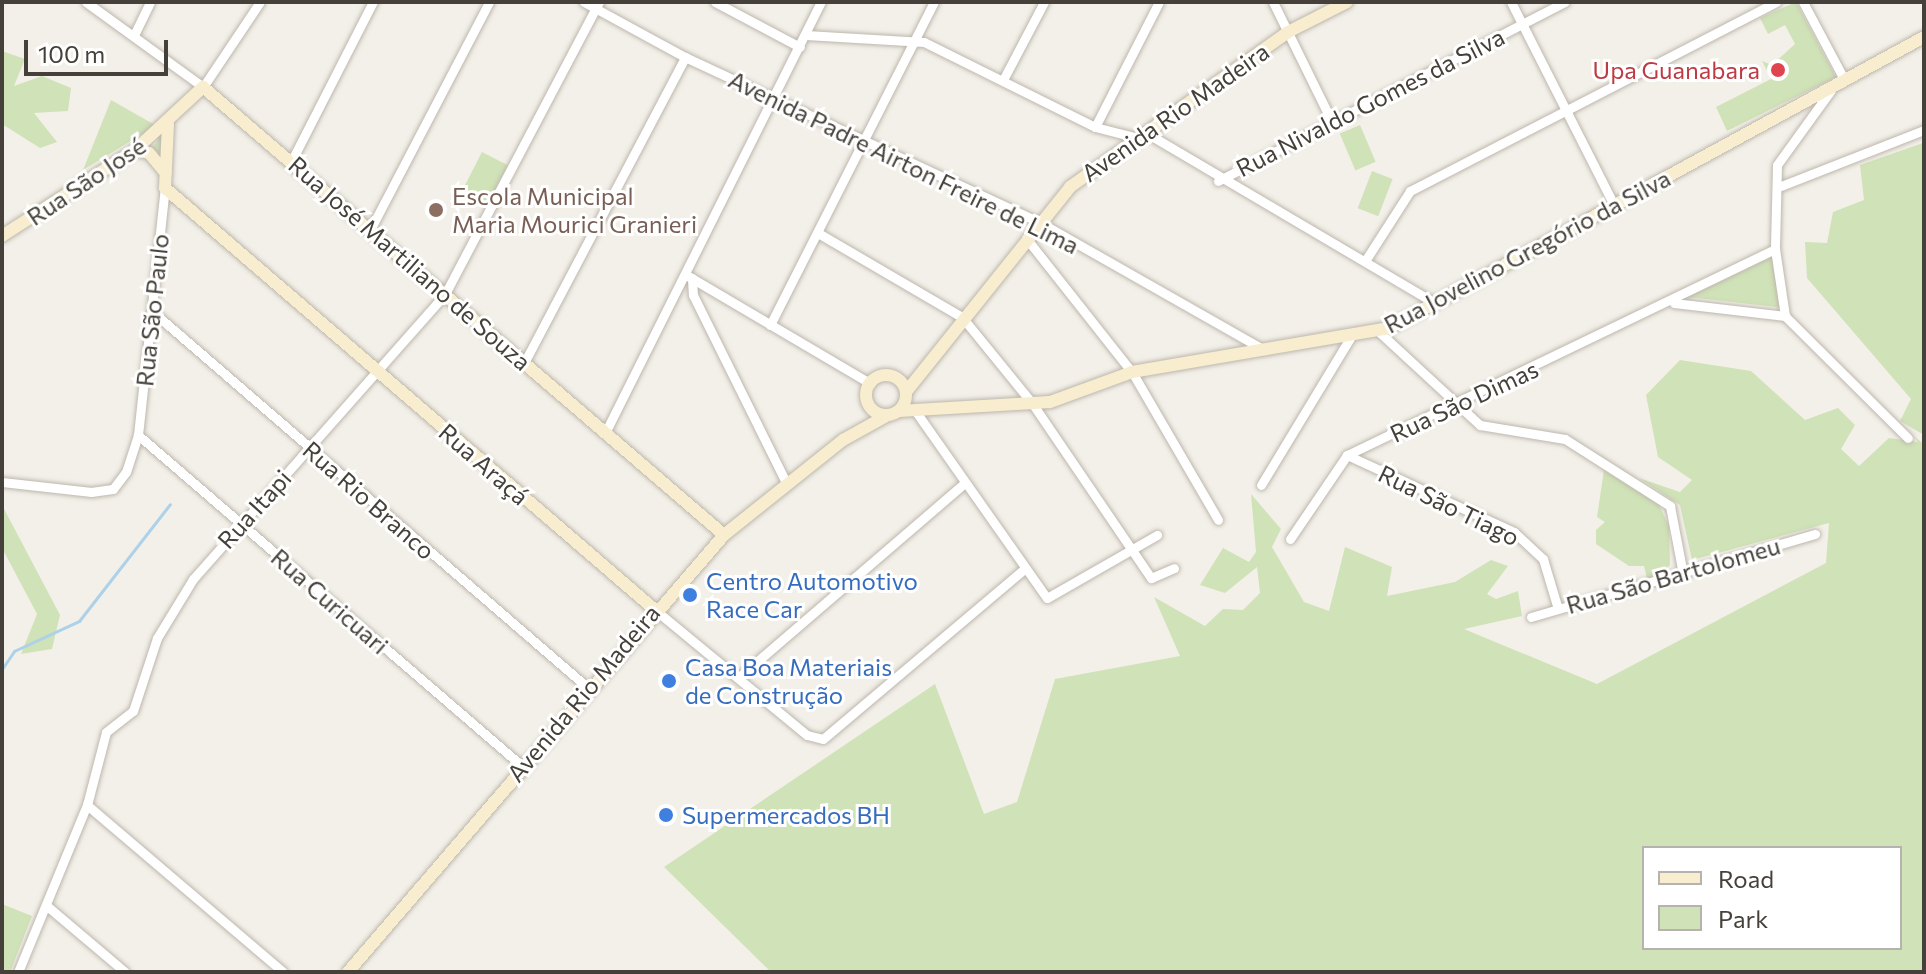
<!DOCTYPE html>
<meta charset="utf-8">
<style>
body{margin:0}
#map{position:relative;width:1926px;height:974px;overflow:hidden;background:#f3f0e9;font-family:Commissioner,sans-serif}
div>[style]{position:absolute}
.green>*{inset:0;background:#d0e2b7;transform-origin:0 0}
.stream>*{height:3px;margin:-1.5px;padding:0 1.5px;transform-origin:1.5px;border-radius:1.5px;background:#add1e8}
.roads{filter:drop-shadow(0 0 2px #bdb7ad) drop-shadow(0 0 2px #bdb7ad)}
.street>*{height:9px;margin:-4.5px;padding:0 4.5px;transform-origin:4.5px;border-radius:4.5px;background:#fff}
.secondary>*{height:12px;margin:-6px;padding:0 6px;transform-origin:6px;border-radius:6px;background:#f8edce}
.secondary>.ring{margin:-6px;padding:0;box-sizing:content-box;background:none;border:12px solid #f8edce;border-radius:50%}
.dots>*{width:22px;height:22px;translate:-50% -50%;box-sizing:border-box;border:4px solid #fff;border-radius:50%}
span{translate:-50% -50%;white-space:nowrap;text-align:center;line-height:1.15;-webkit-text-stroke:6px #fff;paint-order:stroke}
.health-label{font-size:24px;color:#be3a42}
.right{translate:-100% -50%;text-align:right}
.street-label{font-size:24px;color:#454039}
.education-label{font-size:24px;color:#785e54}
.left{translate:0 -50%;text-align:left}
.shop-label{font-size:24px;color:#366cbe}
.frame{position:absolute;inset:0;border:4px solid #454039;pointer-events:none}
.legend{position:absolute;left:1642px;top:846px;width:260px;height:104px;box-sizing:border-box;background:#fff;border:2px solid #b5b3b0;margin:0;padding:10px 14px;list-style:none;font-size:24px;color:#454039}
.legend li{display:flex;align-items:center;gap:16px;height:40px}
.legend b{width:40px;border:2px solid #b5b3b0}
.scale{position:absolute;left:24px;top:40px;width:144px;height:36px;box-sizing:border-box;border:4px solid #454039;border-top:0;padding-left:10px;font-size:24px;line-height:28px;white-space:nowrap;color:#454039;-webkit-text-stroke:6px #fff;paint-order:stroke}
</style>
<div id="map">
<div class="green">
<div style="clip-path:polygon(1796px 2px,1836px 77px,1727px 131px,1716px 107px,1771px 79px,1762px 61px,1772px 65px,1795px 44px,1785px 25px,1768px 34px,1760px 18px)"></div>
<div style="clip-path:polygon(2px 51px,25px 59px,14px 86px,42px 76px,71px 88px,68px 111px,34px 113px,57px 142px,40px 148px,2px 124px)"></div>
<div style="clip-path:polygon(111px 100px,155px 125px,163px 139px,162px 155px,152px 148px,159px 139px,142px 134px,83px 170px)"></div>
<div style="left:1360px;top:125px;width:40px;height:22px;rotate:67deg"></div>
<div style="clip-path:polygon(1923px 143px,1924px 146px,1924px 435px,1900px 421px,1911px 399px,1807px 278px,1805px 242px,1827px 243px,1833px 212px,1864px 200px,1860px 165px)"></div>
<div style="left:482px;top:152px;width:29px;height:45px;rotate:27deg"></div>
<div style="left:1372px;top:171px;width:22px;height:40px;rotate:21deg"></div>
<div style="clip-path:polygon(1776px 255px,1784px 308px,1688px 297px)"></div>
<div style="clip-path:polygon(evenodd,1680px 360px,1751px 371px,1805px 420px,1838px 408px,1855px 425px,1841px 449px,1859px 466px,1889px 438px,1918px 442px,1912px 435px,1924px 444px,1924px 972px,771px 972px,664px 867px,935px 684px,984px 814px,1017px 802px,1055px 679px,1180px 656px,1154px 597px,1205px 626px,1223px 609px,1243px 610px,1260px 593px,1257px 567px,1225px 593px,1200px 585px,1223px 548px,1249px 562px,1256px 552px,1251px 494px,1281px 529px,1272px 547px,1304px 602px,1329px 611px,1345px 547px,1392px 567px,1387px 596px,1455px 582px,1491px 560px,1508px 566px,1487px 594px,1496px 599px,1518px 591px,1522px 616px,1464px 629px,1597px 684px,1826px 563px,1829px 523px,1692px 560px,1680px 505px,1639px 478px,1680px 492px,1692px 480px,1658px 457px,1646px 395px,1680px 360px,1644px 848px,1900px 848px,1900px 948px,1644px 948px,1644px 848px)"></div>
<div style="clip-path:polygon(1604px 470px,1659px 505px,1669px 526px,1670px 565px,1657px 577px,1647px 578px,1644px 566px,1629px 566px,1596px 544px,1596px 530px,1605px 522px,1597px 517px)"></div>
<div style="clip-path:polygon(2px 505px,60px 615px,52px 649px,21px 654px,37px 614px,2px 548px)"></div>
<div style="clip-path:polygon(2px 904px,32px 916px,10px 972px,2px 972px)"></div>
</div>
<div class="stream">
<div style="left:2px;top:669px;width:22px;rotate:-56deg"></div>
<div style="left:14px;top:651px;width:72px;rotate:-24.8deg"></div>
<div style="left:79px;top:621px;width:148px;rotate:-52.1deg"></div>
</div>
<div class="roads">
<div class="street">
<div style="left:86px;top:2px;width:145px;rotate:36deg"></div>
<div style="left:203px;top:87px;width:102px;rotate:-56.2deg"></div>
<div style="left:584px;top:2px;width:115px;rotate:28.6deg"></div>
<div style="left:685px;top:57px;width:391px;rotate:25deg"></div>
<div style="left:1039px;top:222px;width:259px;rotate:29.6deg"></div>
<div style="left:715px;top:2px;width:96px;rotate:27.9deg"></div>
<div style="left:1273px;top:2px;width:134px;rotate:63.8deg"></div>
<div style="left:1511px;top:2px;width:228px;rotate:63.1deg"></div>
<div style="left:1803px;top:2px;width:89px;rotate:62deg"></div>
<div style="left:135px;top:33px;width:34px;rotate:-64deg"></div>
<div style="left:806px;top:35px;width:118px;rotate:3.4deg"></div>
<div style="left:924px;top:42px;width:191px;rotate:26.4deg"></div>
<div style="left:1095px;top:127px;width:44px;rotate:14.3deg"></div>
<div style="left:1004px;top:78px;width:86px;rotate:-62.2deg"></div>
<div style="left:1831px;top:90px;width:92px;rotate:125.8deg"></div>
<div style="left:1777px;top:165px;width:84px;rotate:91.4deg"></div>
<div style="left:1775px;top:249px;width:68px;rotate:81.5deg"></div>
<div style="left:1785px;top:316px;width:173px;rotate:44.8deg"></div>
<div style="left:1095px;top:127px;width:140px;rotate:-62.9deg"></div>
<div style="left:1148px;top:134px;width:331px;rotate:30.5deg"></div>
<div style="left:292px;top:160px;width:178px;rotate:-62.9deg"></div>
<div style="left:1218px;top:181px;width:390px;rotate:-27.3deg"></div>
<div style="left:1781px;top:186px;width:154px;rotate:-21.4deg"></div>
<div style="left:371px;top:228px;width:255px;rotate:-62.4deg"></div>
<div style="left:818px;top:233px;width:167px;rotate:30.3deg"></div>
<div style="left:962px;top:317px;width:111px;rotate:50.9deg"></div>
<div style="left:1032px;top:403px;width:212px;rotate:55.8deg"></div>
<div style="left:1151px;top:578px;width:25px;rotate:-23deg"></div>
<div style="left:1026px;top:238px;width:171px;rotate:51.7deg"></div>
<div style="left:1132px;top:372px;width:171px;rotate:59.8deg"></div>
<div style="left:1365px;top:261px;width:83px;rotate:-57.3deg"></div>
<div style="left:1410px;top:191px;width:412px;rotate:-27.3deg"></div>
<div style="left:688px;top:276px;width:212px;rotate:30.5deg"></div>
<div style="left:692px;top:278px;width:17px;rotate:87deg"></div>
<div style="left:693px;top:295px;width:209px;rotate:63.6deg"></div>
<div style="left:1674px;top:303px;width:112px;rotate:6.7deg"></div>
<div style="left:153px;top:312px;width:574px;rotate:40.83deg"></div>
<div style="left:770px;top:325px;width:362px;rotate:-63.1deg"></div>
<div style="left:1378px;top:331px;width:139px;rotate:42.7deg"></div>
<div style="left:1480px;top:425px;width:86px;rotate:9.4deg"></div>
<div style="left:1565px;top:439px;width:125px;rotate:32.5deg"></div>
<div style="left:1670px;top:506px;width:69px;rotate:79.2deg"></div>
<div style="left:524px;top:363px;width:346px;rotate:-62.2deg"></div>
<div style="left:914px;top:409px;width:231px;rotate:54.9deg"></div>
<div style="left:1047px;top:598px;width:127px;rotate:-29.8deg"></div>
<div style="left:606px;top:431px;width:480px;rotate:-63.4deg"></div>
<div style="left:138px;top:435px;width:507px;rotate:40.76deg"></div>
<div style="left:1347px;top:455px;width:184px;rotate:24.8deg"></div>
<div style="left:1514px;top:532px;width:40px;rotate:43deg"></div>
<div style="left:1543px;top:559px;width:52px;rotate:73.3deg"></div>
<div style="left:2px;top:482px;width:90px;rotate:6.4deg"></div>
<div style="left:91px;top:492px;width:22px;rotate:-8deg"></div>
<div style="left:113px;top:489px;width:21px;rotate:-53deg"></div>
<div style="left:126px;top:472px;width:39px;rotate:-72deg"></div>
<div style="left:138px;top:435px;width:248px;rotate:-83.8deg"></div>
<div style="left:1261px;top:485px;width:172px;rotate:-58.8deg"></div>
<div style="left:1290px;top:539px;width:102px;rotate:-55.8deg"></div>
<div style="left:1347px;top:455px;width:475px;rotate:-25.7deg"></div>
<div style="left:654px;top:609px;width:198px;rotate:39.5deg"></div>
<div style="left:807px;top:735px;width:16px;rotate:14deg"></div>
<div style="left:823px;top:739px;width:263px;rotate:-40.2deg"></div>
<div style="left:1531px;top:617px;width:296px;rotate:-16.3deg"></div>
<div style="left:739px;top:677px;width:296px;rotate:-40.7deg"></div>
<div style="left:87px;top:805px;width:257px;rotate:40.4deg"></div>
<div style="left:47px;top:906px;width:102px;rotate:40.2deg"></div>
<div style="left:18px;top:972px;width:181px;rotate:-67.6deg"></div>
<div style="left:87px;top:805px;width:75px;rotate:-75.4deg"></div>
<div style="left:106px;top:732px;width:34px;rotate:-38deg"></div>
<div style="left:133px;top:711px;width:77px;rotate:-71.8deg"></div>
<div style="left:157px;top:638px;width:69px;rotate:-58.6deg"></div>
<div style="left:193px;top:579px;width:380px;rotate:-48.5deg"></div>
<div style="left:445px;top:294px;width:330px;rotate:-62.2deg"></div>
</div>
<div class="secondary">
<div style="left:168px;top:124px;width:64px;rotate:92.7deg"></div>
<div style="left:165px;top:188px;width:645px;rotate:40.73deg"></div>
<div style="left:135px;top:150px;width:14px;rotate:12deg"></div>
<div style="left:149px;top:153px;width:26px;rotate:50deg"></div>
<div style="left:2px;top:236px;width:158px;rotate:-32.9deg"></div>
<div style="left:135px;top:150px;width:93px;rotate:-42.8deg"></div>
<div style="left:203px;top:87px;width:687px;rotate:40.69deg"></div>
<div class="ring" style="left:866px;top:375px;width:28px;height:28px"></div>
<div style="left:906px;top:392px;width:263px;rotate:-51.3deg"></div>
<div style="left:1070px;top:187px;width:267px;rotate:-35.4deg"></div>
<div style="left:1288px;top:32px;width:66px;rotate:-27deg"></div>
<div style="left:899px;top:411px;width:151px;rotate:-3.4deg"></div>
<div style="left:1050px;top:402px;width:87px;rotate:-20.1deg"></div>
<div style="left:1132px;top:372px;width:261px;rotate:-9.7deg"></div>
<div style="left:1389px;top:328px;width:609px;rotate:-28.54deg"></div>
<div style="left:348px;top:972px;width:576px;rotate:-49.29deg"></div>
<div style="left:724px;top:535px;width:152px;rotate:-38.6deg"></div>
<div style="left:843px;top:440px;width:51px;rotate:-29.1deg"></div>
</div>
</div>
<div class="dots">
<div style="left:1778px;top:70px;background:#e0444e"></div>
<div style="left:436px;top:210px;background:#8d6e63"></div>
<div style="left:690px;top:595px;background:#3f7fe0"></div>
<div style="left:669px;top:681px;background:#3f7fe0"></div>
<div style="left:666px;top:815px;background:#3f7fe0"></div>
</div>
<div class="health-label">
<span class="right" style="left:1760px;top:70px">Upa Guanabara</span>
</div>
<div class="street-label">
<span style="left:1370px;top:102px;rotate:-27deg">Rua Nivaldo Gomes da Silva</span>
<span style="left:1175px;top:112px;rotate:-35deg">Avenida Rio Madeira</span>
<span style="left:904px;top:162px;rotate:26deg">Avenida Padre Airton Freire de Lima</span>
<span style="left:86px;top:181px;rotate:-34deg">Rua São José</span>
<span style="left:1527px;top:251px;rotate:-28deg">Rua Jovelino Gregório da Silva</span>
<span style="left:410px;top:263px;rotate:41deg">Rua José Martiliano de Souza</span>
<span style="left:152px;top:310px;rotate:-84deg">Rua São Paulo</span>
<span style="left:1464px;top:401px;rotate:-25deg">Rua São Dimas</span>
<span style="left:484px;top:464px;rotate:41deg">Rua Araçá</span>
<span style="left:369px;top:500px;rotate:41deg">Rua Rio Branco</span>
<span style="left:1449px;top:505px;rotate:26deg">Rua São Tiago</span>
<span style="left:254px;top:509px;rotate:-48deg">Rua Itapi</span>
<span style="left:1673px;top:575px;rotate:-16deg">Rua São Bartolomeu</span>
<span style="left:330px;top:601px;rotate:41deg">Rua Curicuari</span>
<span style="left:583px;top:693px;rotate:-50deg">Avenida Rio Madeira</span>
</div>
<div class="education-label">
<span class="left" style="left:452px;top:210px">Escola Municipal<br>Maria Mourici Granieri</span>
</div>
<div class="shop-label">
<span class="left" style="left:706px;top:595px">Centro Automotivo<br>Race Car</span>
<span class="left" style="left:685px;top:681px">Casa Boa Materiais<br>de Construção</span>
<span class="left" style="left:682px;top:815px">Supermercados BH</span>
</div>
<div class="frame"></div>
<ul class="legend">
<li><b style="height:10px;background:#f8edce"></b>Road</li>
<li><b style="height:22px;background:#d0e2b7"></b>Park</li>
</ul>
<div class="scale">100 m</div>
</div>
